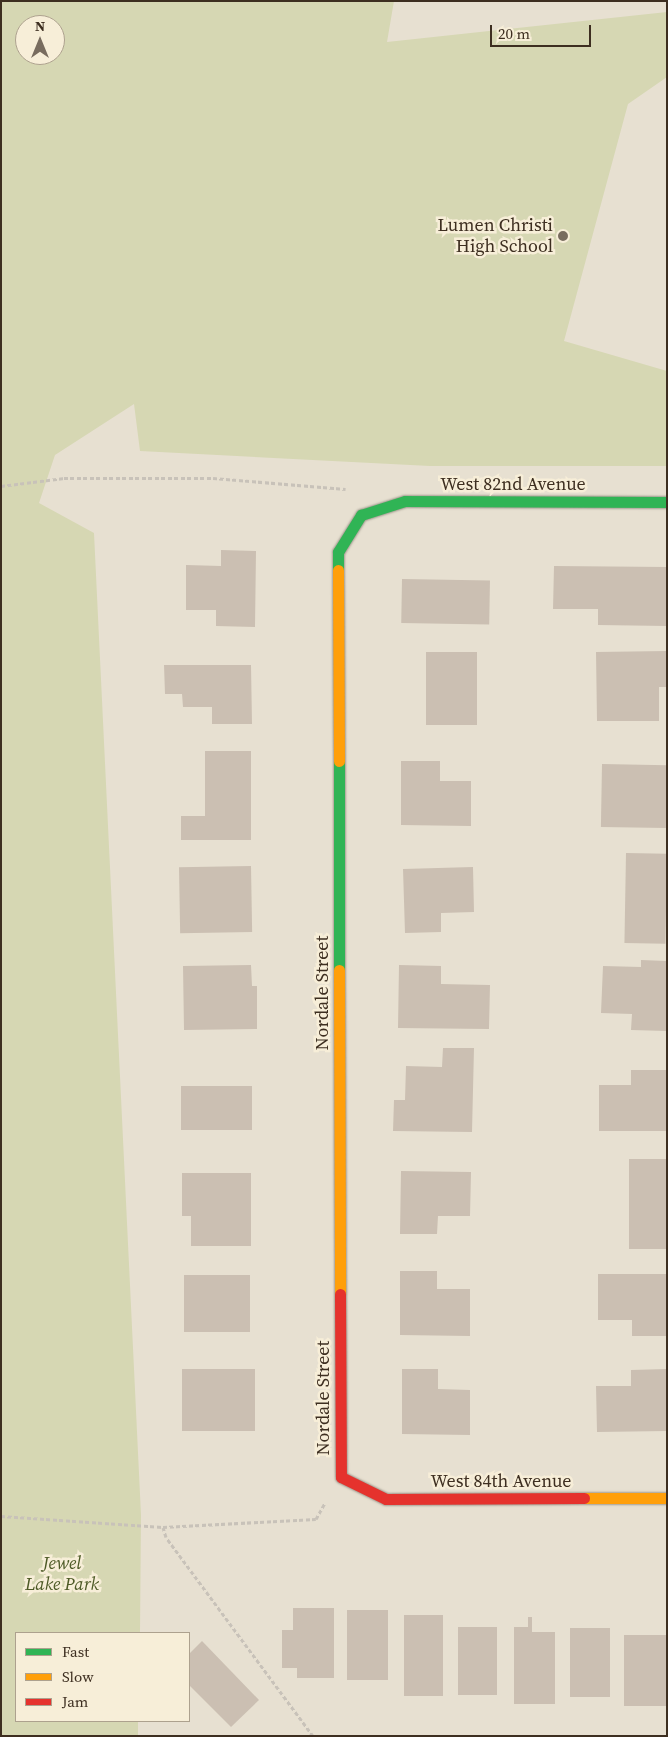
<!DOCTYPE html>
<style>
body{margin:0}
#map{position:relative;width:668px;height:1737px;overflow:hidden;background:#e7e0d1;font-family:"Source Serif 4",serif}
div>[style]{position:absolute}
.green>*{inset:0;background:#d6d7b3}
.building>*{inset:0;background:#cbbfb2;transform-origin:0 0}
.path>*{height:3px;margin-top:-1.5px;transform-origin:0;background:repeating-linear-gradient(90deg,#c8c2b9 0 4px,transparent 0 6.5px)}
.roads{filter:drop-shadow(0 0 1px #9c958a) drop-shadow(0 0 1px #9c958a)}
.fast>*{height:11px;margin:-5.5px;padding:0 5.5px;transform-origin:5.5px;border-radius:5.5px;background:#30b455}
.slow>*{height:11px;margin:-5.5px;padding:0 5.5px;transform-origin:5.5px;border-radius:5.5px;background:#ff9f0a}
.jam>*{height:11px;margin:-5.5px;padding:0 5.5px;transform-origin:5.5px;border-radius:5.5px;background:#e5322d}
.dots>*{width:14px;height:14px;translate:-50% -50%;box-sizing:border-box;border:2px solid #f7eed8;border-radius:50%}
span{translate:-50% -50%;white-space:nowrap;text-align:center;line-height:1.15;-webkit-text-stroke:5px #f7eed8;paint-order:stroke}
.poi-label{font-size:18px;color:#3d2e20}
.right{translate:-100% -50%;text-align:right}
.street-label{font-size:18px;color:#3d2e20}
.park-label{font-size:18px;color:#4d5a26;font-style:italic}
.frame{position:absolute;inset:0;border:2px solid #3d2e20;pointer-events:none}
.legend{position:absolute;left:15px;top:1632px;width:175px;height:90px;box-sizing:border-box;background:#f7eed8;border:1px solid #ada18e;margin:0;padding:6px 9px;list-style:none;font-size:15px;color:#3d2e20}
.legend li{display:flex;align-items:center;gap:10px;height:25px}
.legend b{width:25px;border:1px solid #ada18e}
.north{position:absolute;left:15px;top:15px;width:50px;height:50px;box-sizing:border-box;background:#f7eed8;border:1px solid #ada18e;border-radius:50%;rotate:0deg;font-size:14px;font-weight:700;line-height:20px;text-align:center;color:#3d2e20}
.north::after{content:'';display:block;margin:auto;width:18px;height:22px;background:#786c5e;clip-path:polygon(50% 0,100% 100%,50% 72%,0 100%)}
.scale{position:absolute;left:490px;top:25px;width:101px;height:22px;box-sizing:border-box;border:2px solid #3d2e20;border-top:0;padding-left:6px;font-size:15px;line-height:18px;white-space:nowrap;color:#3d2e20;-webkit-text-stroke:4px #f7eed8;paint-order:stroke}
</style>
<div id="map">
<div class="green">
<div style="clip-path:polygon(evenodd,1px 1px,394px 1px,387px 42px,667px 12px,667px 77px,628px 104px,564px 341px,667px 371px,667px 466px,430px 466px,140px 451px,134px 404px,55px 455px,39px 503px,94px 533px,141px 1515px,140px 1633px,16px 1633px,16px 1721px,138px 1721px,138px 1736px,1px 1736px,1px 1px,25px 25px,55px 25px,55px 55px,25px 55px,25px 25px)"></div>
</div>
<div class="building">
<div style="clip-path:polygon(221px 550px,256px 551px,255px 627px,216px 626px,216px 610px,186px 610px,186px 565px,221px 566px)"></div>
<div style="clip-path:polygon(554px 566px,667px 567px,667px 626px,598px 625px,598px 609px,553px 609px)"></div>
<div style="left:402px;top:579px;width:88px;height:44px;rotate:1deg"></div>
<div style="clip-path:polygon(667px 651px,667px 687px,659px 687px,659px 721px,597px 721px,596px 652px)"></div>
<div style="left:426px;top:652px;width:51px;height:73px"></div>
<div style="clip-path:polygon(164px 665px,251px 665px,252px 724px,212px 724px,212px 707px,183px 707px,182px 694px,165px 694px)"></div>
<div style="clip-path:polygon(205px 751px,251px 751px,251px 840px,181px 840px,181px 816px,205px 816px)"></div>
<div style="clip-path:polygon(401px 761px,440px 761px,440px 781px,471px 781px,471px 826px,401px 825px)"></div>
<div style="left:602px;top:764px;width:65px;height:63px;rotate:1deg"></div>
<div style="left:626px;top:853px;width:41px;height:90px;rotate:1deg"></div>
<div style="left:251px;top:866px;width:66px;height:72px;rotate:89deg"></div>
<div style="clip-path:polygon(473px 867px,474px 912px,441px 913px,441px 932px,405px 933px,403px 869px)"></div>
<div style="clip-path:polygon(641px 960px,667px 961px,667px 1031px,631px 1030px,632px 1014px,601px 1013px,603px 966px,641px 967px)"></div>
<div style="clip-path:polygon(251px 965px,252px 986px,257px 986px,257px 1029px,184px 1030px,183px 966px)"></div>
<div style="clip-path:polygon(399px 965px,441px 966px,441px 984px,490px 985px,489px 1029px,398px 1028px)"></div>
<div style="clip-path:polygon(443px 1048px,474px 1048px,472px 1132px,393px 1131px,394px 1100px,405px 1100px,406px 1066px,442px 1067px)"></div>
<div style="clip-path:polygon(631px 1070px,667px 1070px,667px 1131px,599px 1131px,599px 1085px,631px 1085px)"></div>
<div style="left:181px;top:1086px;width:71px;height:44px"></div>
<div style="left:629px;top:1159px;width:38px;height:90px"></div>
<div style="clip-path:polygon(401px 1171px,471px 1172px,470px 1216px,438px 1216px,437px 1234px,400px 1234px)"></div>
<div style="clip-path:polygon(182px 1173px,251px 1173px,251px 1246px,191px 1246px,191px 1216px,182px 1216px)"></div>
<div style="clip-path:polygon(400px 1271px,437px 1271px,437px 1289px,470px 1289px,470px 1336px,400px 1335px)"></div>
<div style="clip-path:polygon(598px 1274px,667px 1274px,667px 1336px,632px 1336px,632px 1320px,598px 1320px)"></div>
<div style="left:184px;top:1275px;width:66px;height:57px"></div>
<div style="left:182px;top:1369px;width:73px;height:62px"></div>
<div style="clip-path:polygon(402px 1369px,438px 1369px,438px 1389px,470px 1390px,470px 1435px,402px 1434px)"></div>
<div style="clip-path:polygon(667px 1369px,667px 1431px,597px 1432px,596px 1386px,631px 1386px,631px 1370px)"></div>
<div style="clip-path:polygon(293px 1608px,334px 1608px,334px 1678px,297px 1678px,297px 1668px,282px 1668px,282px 1630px,293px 1630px)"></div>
<div style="left:347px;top:1610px;width:41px;height:70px"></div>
<div style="left:404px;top:1615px;width:39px;height:81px"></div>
<div style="clip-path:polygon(528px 1617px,532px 1617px,532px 1632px,555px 1632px,555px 1704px,514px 1704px,514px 1627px,528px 1627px)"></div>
<div style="left:458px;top:1627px;width:39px;height:68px"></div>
<div style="left:570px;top:1628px;width:40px;height:69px"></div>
<div style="left:624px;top:1635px;width:42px;height:71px"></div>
<div style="clip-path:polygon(202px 1641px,259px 1700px,231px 1727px,189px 1685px,189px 1654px)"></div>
</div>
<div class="path">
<div style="left:1px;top:486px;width:64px;rotate:-7.2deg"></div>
<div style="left:64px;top:478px;width:149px"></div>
<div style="left:213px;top:478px;width:133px;rotate:4.7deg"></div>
<div style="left:1px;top:1516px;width:162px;rotate:3.9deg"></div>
<div style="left:313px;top:1736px;width:247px;rotate:-126.5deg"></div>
<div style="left:166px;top:1537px;width:10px;rotate:-107deg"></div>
<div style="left:163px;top:1527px;width:153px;rotate:-3deg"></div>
<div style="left:316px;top:1519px;width:18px;rotate:-61deg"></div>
</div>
<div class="roads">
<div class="fast">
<div style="left:338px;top:570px;width:18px;rotate:-90deg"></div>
<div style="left:338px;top:552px;width:44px;rotate:-58.1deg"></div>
<div style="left:361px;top:515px;width:46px;rotate:-17.7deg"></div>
<div style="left:405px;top:501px;width:262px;rotate:0.2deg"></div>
<div style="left:339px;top:761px;width:209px;rotate:90deg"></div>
</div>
<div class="slow">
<div style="left:338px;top:570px;width:191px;rotate:89.7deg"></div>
<div style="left:339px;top:970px;width:324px;rotate:89.8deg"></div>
<div style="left:584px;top:1498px;width:83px"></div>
</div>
<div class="jam">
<div style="left:340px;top:1294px;width:183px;rotate:89.7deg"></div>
<div style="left:341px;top:1477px;width:50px;rotate:26.1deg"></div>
<div style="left:386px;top:1499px;width:198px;rotate:-0.3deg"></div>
</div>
</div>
<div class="dots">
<div style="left:563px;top:236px;background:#786c5e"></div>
</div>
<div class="poi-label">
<span class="right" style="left:553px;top:236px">Lumen Christi<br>High School</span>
</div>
<div class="street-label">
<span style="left:513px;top:484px">West 82nd Avenue</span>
<span style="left:322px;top:993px;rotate:-90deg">Nordale Street</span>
<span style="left:323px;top:1398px;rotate:-90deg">Nordale Street</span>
<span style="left:501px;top:1481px">West 84th Avenue</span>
</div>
<div class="park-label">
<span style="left:62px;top:1574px">Jewel<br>Lake Park</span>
</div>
<div class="frame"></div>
<ul class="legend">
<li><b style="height:6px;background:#30b455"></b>Fast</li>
<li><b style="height:6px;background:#ff9f0a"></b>Slow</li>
<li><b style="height:6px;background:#e5322d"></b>Jam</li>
</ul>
<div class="north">N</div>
<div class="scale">20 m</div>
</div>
